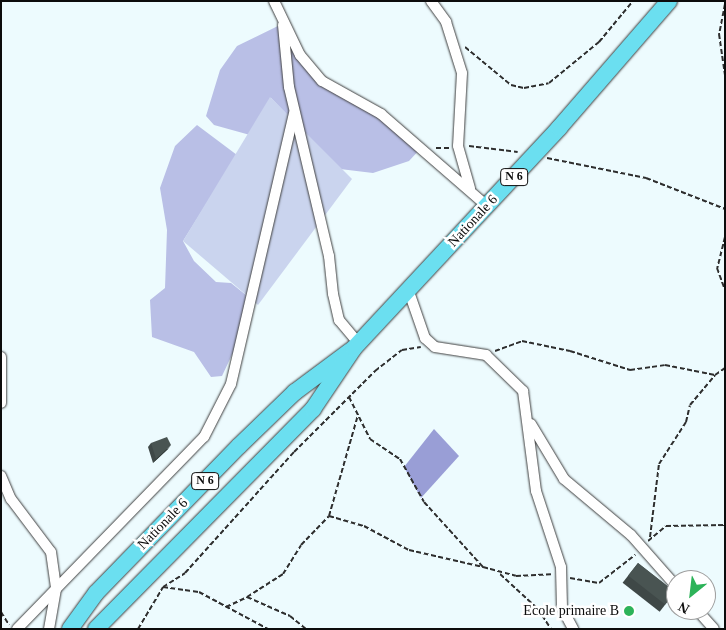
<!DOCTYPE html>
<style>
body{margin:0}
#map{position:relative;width:726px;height:630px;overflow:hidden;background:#edfbfe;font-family:Georgia,serif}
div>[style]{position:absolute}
.green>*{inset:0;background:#b9bfe6}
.forest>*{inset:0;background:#999ed6}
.pitch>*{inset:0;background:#cad4ee}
.path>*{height:2px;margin-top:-1px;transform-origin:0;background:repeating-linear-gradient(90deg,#2e2e2e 0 5px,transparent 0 7.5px)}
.roads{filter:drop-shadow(0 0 1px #3f3f3f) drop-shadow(0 0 1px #3f3f3f)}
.minor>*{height:10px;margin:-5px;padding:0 5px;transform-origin:5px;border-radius:5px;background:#fff}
.primary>*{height:16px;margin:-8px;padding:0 8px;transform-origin:8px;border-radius:8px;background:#6bdff0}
.wall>*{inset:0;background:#3f4847;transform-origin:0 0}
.shaded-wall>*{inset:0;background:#333b39}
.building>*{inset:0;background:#495452;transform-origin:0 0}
.dots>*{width:14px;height:14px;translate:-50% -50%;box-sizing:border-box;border:2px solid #fff;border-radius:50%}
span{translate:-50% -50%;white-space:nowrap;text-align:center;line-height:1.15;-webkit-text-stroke:5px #fff;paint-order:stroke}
.shield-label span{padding:1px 4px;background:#fff;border:1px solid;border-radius:4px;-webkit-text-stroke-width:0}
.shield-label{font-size:12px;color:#0c0c0c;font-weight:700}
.street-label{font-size:14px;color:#0c0c0c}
.poi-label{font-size:14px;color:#0c0c0c}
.right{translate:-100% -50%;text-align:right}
.frame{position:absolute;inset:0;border:2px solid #0c0c0c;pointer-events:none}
.north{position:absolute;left:666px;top:570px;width:50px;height:50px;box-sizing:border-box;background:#fff;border:1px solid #9e9e9e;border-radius:50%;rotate:209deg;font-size:14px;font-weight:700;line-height:20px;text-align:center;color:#0c0c0c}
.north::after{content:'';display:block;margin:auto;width:18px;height:22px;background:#2db359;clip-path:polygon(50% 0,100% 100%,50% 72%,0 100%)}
</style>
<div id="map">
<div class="green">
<div style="clip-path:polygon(280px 25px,300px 55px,340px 92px,422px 147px,409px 161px,373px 173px,340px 169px,271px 98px,250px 135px,214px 125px,206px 116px,220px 70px,237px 46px)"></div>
<div style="clip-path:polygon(197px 125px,237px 155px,183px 241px,194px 261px,216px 282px,231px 283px,246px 295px,238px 342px,222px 376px,211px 377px,194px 352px,152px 337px,150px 300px,165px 288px,167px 230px,160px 188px,175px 146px)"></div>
</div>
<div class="forest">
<div style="clip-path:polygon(434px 429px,459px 456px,421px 498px,404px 467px)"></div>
</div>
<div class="pitch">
<div style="clip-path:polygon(270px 97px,352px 179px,258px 305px,183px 241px)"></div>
</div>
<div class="path">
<div style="left:725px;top:4px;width:31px;rotate:101deg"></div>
<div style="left:719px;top:34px;width:41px;rotate:81.7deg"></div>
<div style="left:465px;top:47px;width:60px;rotate:39.6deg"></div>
<div style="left:511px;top:85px;width:13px;rotate:13deg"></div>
<div style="left:524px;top:88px;width:25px;rotate:-11deg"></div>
<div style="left:549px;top:83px;width:65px;rotate:-39.4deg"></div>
<div style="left:599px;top:42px;width:53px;rotate:-50.3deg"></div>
<div style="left:469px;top:146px;width:49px;rotate:7deg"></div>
<div style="left:436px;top:148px;width:13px"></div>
<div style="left:547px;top:158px;width:101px;rotate:11.4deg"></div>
<div style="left:646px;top:178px;width:85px;rotate:21.4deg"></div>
<div style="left:725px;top:237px;width:32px;rotate:104deg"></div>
<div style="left:717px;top:268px;width:23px;rotate:70deg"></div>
<div style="left:495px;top:351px;width:29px;rotate:-20deg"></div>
<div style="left:522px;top:341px;width:49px;rotate:11.8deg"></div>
<div style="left:570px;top:351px;width:63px;rotate:17.6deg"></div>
<div style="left:630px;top:370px;width:35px;rotate:-8deg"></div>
<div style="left:665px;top:365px;width:51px;rotate:11.3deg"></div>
<div style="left:715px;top:375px;width:12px;rotate:-35deg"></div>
<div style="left:349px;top:397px;width:47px;rotate:63.4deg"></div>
<div style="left:370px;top:439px;width:36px;rotate:34deg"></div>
<div style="left:400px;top:459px;width:49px;rotate:60.8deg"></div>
<div style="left:424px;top:502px;width:88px;rotate:47.8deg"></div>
<div style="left:483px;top:567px;width:34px;rotate:15deg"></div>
<div style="left:516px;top:576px;width:35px;rotate:-3deg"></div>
<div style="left:329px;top:516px;width:105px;rotate:-74deg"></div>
<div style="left:650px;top:537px;width:74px;rotate:-83deg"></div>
<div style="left:659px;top:464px;width:50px;rotate:-57.3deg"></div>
<div style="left:686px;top:422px;width:17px;rotate:-77deg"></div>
<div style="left:690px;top:405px;width:39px;rotate:-50deg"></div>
<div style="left:648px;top:541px;width:23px;rotate:-40deg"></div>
<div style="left:666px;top:526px;width:59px;rotate:-1deg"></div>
<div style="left:500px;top:574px;width:52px;rotate:42.6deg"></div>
<div style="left:538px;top:609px;width:24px;rotate:57deg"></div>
<div style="left:570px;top:578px;width:29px;rotate:10deg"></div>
<div style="left:599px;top:583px;width:46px;rotate:-37.9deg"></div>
<div style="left:163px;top:587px;width:26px;rotate:-32deg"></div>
<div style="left:185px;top:573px;width:163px;rotate:-48deg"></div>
<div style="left:294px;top:452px;width:115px;rotate:-45deg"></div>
<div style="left:375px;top:371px;width:34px;rotate:-38deg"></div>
<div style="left:402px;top:350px;width:19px;rotate:-9deg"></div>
<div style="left:247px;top:597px;width:43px;rotate:-32.6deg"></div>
<div style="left:283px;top:574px;width:34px;rotate:-58deg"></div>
<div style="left:301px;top:545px;width:40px;rotate:-46deg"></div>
<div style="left:329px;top:516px;width:36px;rotate:16deg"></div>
<div style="left:364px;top:526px;width:51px;rotate:28.1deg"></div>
<div style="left:409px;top:550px;width:76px;rotate:12.9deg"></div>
<div style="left:226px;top:607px;width:23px;rotate:-25deg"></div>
<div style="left:247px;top:597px;width:47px;rotate:23.8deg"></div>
<div style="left:290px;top:616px;width:21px;rotate:39deg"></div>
<div style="left:1px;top:612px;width:15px;rotate:58deg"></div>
<div style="left:138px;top:629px;width:49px;rotate:-59.2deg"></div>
<div style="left:163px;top:587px;width:36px;rotate:8deg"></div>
<div style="left:199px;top:592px;width:78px;rotate:28.2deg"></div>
</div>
<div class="roads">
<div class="minor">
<div style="left:274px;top:1px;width:60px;rotate:64.3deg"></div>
<div style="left:300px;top:55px;width:34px;rotate:50deg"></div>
<div style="left:322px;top:81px;width:68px;rotate:29.2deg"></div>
<div style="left:381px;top:114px;width:140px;rotate:41deg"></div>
<div style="left:431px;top:1px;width:26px;rotate:54deg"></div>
<div style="left:446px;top:22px;width:53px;rotate:72.6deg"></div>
<div style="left:462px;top:73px;width:73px;rotate:93.1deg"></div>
<div style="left:458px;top:146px;width:44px;rotate:74.1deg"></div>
<div style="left:283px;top:25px;width:62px;rotate:84.5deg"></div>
<div style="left:289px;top:87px;width:174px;rotate:76.7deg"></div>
<div style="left:329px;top:256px;width:38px;rotate:84deg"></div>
<div style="left:333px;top:294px;width:27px;rotate:77deg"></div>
<div style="left:339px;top:320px;width:30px;rotate:50deg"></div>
<div style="left:408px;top:289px;width:52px;rotate:70.9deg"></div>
<div style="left:425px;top:338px;width:13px;rotate:42deg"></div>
<div style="left:435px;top:347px;width:52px;rotate:8.9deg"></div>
<div style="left:486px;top:355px;width:52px;rotate:44.2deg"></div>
<div style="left:523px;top:391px;width:101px;rotate:82.6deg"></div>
<div style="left:536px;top:491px;width:80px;rotate:71.8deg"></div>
<div style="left:561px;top:567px;width:41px;rotate:88.6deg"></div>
<div style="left:562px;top:608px;width:24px;rotate:62deg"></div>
<div style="left:1px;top:357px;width:46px;rotate:90deg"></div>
<div style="left:531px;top:424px;width:64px;rotate:59deg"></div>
<div style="left:564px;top:479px;width:87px;rotate:39.9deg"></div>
<div style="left:631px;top:535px;width:68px;rotate:48.6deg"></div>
<div style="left:1px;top:476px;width:25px;rotate:67deg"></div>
<div style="left:11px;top:499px;width:66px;rotate:53deg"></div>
<div style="left:51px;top:552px;width:37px;rotate:82deg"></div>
<div style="left:56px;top:589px;width:41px;rotate:99.9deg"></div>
<div style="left:697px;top:610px;width:25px;rotate:48deg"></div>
<div style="left:17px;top:629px;width:268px;rotate:-45.8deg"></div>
<div style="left:204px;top:437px;width:59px;rotate:-63deg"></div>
<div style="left:231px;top:384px;width:278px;rotate:-76.9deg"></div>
</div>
<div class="primary">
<div style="left:70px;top:629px;width:44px;rotate:-54.2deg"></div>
<div style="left:96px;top:593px;width:205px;rotate:-45.8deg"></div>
<div style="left:239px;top:446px;width:78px;rotate:-44deg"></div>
<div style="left:295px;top:392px;width:69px;rotate:-36.7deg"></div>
<div style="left:96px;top:629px;width:309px;rotate:-45.4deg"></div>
<div style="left:313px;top:409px;width:73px;rotate:-56.1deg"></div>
<div style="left:354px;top:348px;width:301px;rotate:-47deg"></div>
<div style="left:559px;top:128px;width:168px;rotate:-49.1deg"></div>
</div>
</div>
<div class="wall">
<div style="clip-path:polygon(151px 443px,168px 449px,153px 463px,148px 447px)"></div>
<div style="left:638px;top:563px;width:47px;height:25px;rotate:38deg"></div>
</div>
<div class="shaded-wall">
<div style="clip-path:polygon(171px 445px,168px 449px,153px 463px,156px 459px)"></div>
</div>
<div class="building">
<div style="clip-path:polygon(167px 437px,171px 445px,156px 459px,151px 443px)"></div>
<div style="left:638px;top:563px;width:47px;height:16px;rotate:38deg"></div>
</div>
<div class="dots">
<div style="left:629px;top:611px;background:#2db359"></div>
</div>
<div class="shield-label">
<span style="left:514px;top:177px">N 6</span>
<span style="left:205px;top:481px">N 6</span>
</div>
<div class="street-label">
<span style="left:473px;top:221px;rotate:-47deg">Nationale 6</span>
<span style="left:163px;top:524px;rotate:-46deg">Nationale 6</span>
</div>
<div class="poi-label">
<span class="right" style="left:619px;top:611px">Ecole primaire B</span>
</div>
<div class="frame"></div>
<div class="north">N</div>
</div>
